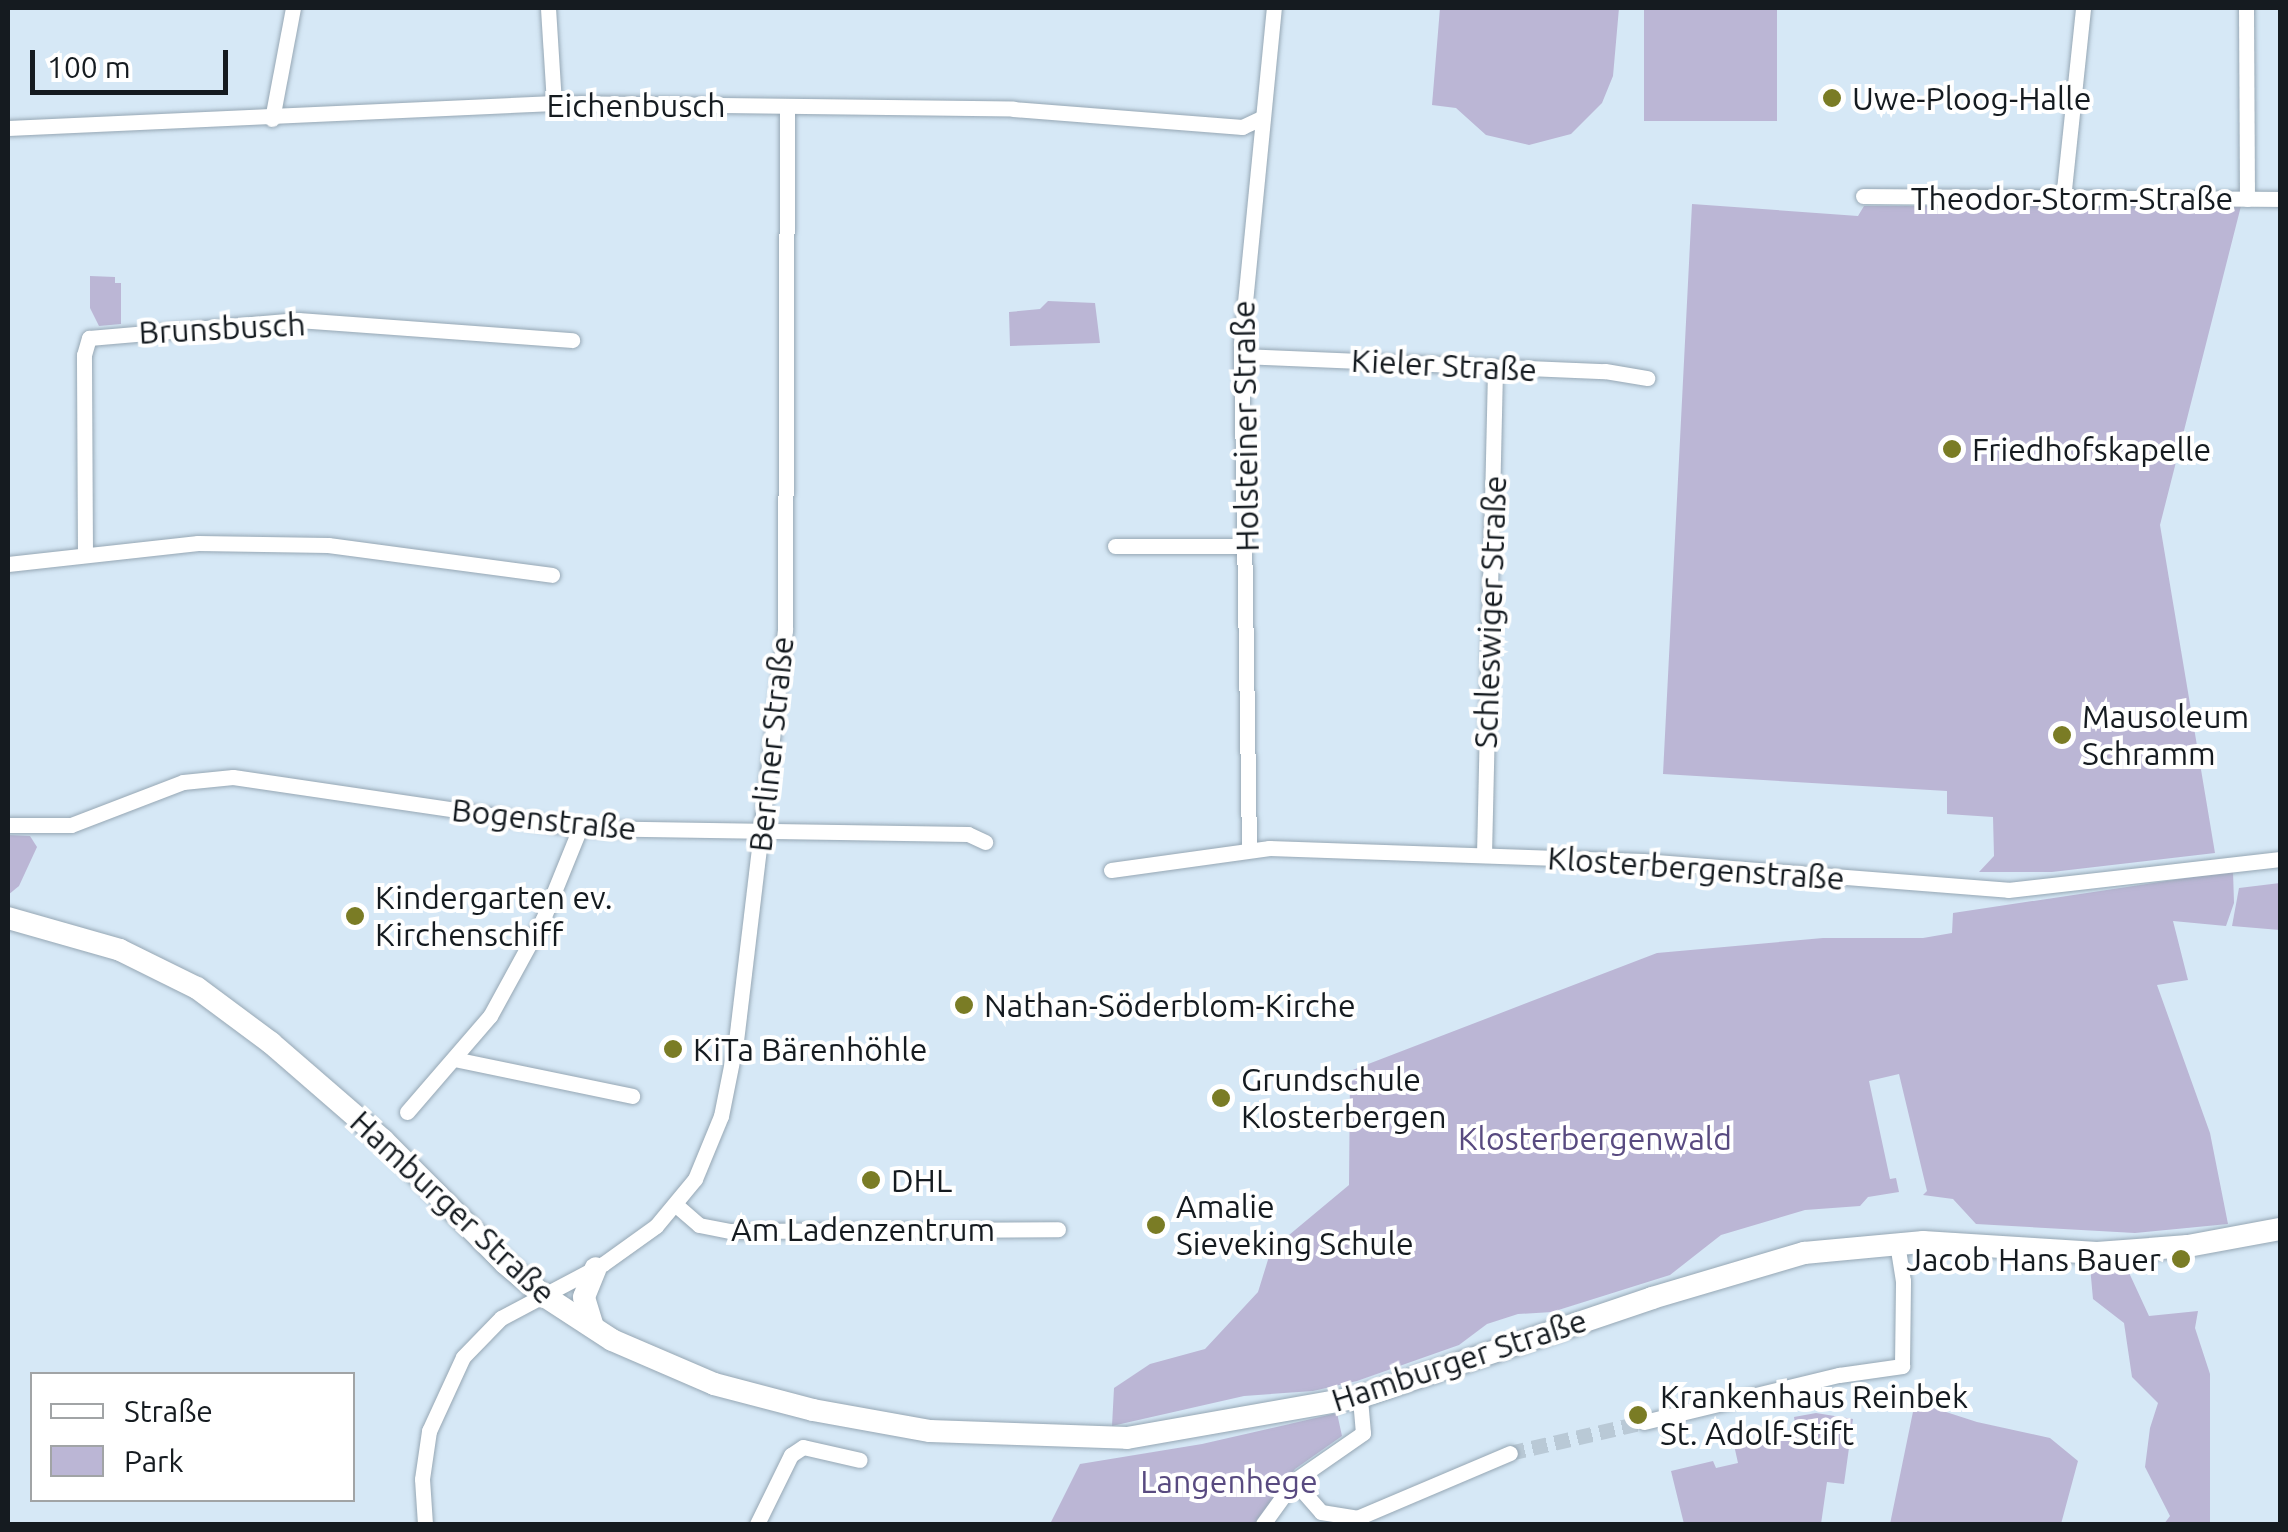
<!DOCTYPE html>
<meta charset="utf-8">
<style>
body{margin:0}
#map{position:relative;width:2288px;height:1532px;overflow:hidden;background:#d6e8f6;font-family:Ubuntu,sans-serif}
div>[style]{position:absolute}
.green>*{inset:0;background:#bbb6d5;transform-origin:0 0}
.minor-tunnel>*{height:15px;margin-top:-7.5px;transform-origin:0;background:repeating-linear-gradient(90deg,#b9c9d6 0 15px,transparent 0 23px)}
.roads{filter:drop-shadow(0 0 2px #96a7b4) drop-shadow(0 0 2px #96a7b4)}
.minor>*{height:15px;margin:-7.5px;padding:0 7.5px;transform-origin:7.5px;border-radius:7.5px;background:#fff}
.secondary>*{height:22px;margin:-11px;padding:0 11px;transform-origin:11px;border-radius:11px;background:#fff}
.dots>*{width:28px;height:28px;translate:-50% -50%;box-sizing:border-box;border:5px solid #fff;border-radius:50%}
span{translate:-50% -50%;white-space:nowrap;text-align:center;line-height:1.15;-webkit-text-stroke:8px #fff;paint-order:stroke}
.poi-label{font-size:32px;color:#151b20}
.left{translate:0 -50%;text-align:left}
.right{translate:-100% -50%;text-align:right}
.street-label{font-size:32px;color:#151b20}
.park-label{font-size:32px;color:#584a80}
.frame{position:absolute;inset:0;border:10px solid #151b20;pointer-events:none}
.legend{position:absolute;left:30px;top:1372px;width:325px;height:130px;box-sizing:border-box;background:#fff;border:2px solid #a1a4a6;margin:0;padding:12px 18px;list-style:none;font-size:30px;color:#151b20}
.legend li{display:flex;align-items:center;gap:20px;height:50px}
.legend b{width:50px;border:2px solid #a1a4a6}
.scale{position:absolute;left:30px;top:50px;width:198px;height:45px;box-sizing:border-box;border:5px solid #151b20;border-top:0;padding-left:12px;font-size:30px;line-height:35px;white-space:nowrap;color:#151b20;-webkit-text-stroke:8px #fff;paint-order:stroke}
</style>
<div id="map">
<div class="green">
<div style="clip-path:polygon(1440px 8px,1619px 8px,1613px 76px,1602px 103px,1571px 134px,1529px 145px,1486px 135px,1456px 108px,1432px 105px)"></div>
<div style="left:1644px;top:8px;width:133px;height:113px"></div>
<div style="clip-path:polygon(1692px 204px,1858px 216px,1864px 206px,2241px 206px,2160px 525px,2215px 853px,2052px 872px,1979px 872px,1994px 856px,1993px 817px,1947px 814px,1947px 791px,1663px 774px)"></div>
<div style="clip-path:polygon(90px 276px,115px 277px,115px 283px,121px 283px,121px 324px,99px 326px,90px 308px)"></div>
<div style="clip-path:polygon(1048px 301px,1095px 303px,1100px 343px,1010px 346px,1009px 312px,1040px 309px)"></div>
<div style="clip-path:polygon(8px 835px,30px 836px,37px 847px,19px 886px,8px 895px)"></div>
<div style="clip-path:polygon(2233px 871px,2234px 903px,2226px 926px,2173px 921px,2188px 980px,2157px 985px,2210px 1133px,2228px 1224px,2135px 1233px,1976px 1224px,1953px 1199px,1923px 1195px,1927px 1191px,1899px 1074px,1869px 1081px,1890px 1179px,1896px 1178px,1899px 1192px,1868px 1197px,1860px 1206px,1805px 1210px,1721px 1235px,1670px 1275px,1552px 1312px,1518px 1314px,1487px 1324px,1459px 1345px,1357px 1381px,1313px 1391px,1244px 1396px,1112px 1426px,1114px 1388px,1150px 1364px,1205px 1349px,1258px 1292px,1271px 1250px,1349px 1185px,1350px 1071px,1657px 953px,1823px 938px,1923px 938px,1952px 933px,1953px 913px)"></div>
<div style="clip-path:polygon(2280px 883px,2280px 930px,2232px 926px,2239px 888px)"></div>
<div style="clip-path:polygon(2125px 1264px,2149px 1316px,2198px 1311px,2195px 1328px,2210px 1374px,2210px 1524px,2164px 1524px,2170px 1516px,2145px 1467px,2150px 1428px,2158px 1403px,2132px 1377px,2124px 1323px,2093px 1299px,2090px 1266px)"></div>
<div style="clip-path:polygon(1915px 1402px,1977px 1422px,2050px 1438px,2078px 1461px,2061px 1524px,1890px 1524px)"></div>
<div style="clip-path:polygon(1337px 1413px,1342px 1436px,1295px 1469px,1254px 1524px,1050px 1524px,1080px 1464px,1202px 1444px)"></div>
<div style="clip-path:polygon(1816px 1413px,1853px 1419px,1844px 1484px,1827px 1482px,1821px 1524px,1684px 1524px,1671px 1471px,1713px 1461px,1716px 1468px,1738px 1463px,1734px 1445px,1796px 1430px,1794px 1417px)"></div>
</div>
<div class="minor-tunnel">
<div style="left:1510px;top:1453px;width:138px;rotate:-13deg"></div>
</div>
<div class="roads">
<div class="minor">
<div style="left:548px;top:8px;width:95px;rotate:86.4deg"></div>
<div style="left:2246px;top:8px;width:191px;rotate:89.7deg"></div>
<div style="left:272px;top:119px;width:113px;rotate:-79.3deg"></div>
<div style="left:8px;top:128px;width:547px;rotate:-2.62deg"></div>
<div style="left:554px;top:103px;width:459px;rotate:0.7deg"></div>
<div style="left:1013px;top:109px;width:230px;rotate:4.5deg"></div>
<div style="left:1242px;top:127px;width:23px;rotate:-25deg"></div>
<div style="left:1863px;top:196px;width:417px;rotate:0.4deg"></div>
<div style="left:2063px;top:199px;width:192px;rotate:-84deg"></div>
<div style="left:1241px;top:356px;width:364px;rotate:2.4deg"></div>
<div style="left:1605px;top:371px;width:43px;rotate:9.5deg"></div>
<div style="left:1115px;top:546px;width:131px"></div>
<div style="left:85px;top:554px;width:199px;rotate:-90.3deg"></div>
<div style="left:84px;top:355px;width:18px;rotate:-74deg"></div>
<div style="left:89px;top:338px;width:210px;rotate:-4.9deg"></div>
<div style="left:298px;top:320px;width:275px;rotate:4.2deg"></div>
<div style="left:8px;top:564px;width:191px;rotate:-6.3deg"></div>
<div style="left:198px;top:543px;width:130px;rotate:0.9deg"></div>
<div style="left:328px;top:545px;width:226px;rotate:7.6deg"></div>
<div style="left:8px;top:825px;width:63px"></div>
<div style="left:71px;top:825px;width:120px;rotate:-21deg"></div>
<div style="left:183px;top:782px;width:50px;rotate:-5.7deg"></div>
<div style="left:233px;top:777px;width:351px;rotate:8.4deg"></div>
<div style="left:580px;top:828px;width:388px;rotate:0.9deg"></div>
<div style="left:968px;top:834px;width:19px;rotate:25deg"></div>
<div style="left:1249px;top:847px;width:504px;rotate:-90.91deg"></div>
<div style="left:1241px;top:343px;width:337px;rotate:-84.4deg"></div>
<div style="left:1484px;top:855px;width:486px;rotate:-88.7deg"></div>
<div style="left:1111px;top:870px;width:160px;rotate:-7.9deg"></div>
<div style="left:1269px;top:848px;width:374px;rotate:2deg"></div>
<div style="left:1643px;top:861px;width:366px;rotate:4.5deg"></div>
<div style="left:2008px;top:890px;width:274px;rotate:-6.5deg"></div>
<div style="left:454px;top:1059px;width:182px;rotate:11.7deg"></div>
<div style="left:407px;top:1112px;width:127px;rotate:-49.2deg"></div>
<div style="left:490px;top:1016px;width:111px;rotate:-61.3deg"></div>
<div style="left:543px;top:919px;width:98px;rotate:-67.9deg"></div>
<div style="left:676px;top:1205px;width:30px;rotate:41deg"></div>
<div style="left:699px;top:1225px;width:32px;rotate:11deg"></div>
<div style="left:730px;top:1231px;width:328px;rotate:-0.3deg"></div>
<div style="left:1644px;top:1422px;width:201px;rotate:-13.6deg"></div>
<div style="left:1839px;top:1375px;width:64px;rotate:-8.1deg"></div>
<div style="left:1902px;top:1366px;width:85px;rotate:-89.3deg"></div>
<div style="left:1903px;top:1281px;width:39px;rotate:-99deg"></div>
<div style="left:1294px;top:1481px;width:41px;rotate:48.9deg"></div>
<div style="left:1321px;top:1512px;width:36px;rotate:9deg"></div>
<div style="left:1357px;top:1518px;width:166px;rotate:-23deg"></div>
<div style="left:425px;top:1524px;width:45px;rotate:-93.8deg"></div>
<div style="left:422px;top:1479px;width:49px;rotate:-81.7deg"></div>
<div style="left:429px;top:1431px;width:81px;rotate:-65.3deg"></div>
<div style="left:463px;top:1357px;width:54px;rotate:-45.7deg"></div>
<div style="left:501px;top:1318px;width:115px;rotate:-27.9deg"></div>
<div style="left:603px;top:1264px;width:65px;rotate:-35.6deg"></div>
<div style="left:656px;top:1226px;width:61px;rotate:-50.3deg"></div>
<div style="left:695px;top:1179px;width:68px;rotate:-67.6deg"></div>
<div style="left:721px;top:1116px;width:76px;rotate:-78.7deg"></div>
<div style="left:736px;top:1041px;width:414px;rotate:-83.2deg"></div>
<div style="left:785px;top:630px;width:523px;rotate:-89.78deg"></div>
<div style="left:757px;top:1524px;width:77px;rotate:-63.8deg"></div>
<div style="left:791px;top:1455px;width:14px;rotate:-34deg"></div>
<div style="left:803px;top:1447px;width:58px;rotate:12.8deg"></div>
<div style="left:1263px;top:1524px;width:53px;rotate:-54.2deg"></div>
<div style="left:1294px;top:1481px;width:84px;rotate:-34.8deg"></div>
<div style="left:1363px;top:1433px;width:36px;rotate:-95deg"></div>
</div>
<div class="secondary">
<div style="left:8px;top:918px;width:116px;rotate:15.9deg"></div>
<div style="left:120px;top:950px;width:86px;rotate:26.3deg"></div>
<div style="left:197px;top:988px;width:92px;rotate:36.6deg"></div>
<div style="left:271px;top:1043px;width:148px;rotate:40.9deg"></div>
<div style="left:383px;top:1140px;width:173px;rotate:45.2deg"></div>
<div style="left:505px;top:1263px;width:50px;rotate:40.1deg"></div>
<div style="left:543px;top:1295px;width:82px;rotate:33.1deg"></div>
<div style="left:612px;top:1340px;width:111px;rotate:23.3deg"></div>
<div style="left:714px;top:1384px;width:102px;rotate:14.7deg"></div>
<div style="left:813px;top:1410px;width:119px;rotate:10.2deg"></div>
<div style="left:930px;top:1431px;width:197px;rotate:2deg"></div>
<div style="left:1127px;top:1438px;width:237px;rotate:-10deg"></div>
<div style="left:1360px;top:1397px;width:308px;rotate:-18.7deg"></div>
<div style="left:1652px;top:1298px;width:159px;rotate:-16.5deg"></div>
<div style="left:1804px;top:1253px;width:120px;rotate:-5.3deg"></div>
<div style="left:1923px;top:1242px;width:174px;rotate:3.6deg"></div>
<div style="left:2097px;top:1253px;width:91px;rotate:-4.4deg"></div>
<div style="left:2188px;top:1246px;width:94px;rotate:-10.5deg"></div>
<div style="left:593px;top:1327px;width:31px;rotate:-107deg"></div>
<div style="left:584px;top:1297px;width:31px;rotate:-68deg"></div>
</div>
</div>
<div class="dots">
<div style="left:1832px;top:98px;background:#7a7c25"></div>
<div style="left:1952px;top:449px;background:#7a7c25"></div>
<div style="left:2062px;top:735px;background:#7a7c25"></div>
<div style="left:355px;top:916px;background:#7a7c25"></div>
<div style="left:964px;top:1005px;background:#7a7c25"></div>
<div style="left:673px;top:1049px;background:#7a7c25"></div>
<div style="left:1221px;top:1098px;background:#7a7c25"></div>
<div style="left:871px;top:1180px;background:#7a7c25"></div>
<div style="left:1156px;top:1225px;background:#7a7c25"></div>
<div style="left:2181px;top:1259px;background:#7a7c25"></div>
<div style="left:1638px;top:1415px;background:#7a7c25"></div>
</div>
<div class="poi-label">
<span class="left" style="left:1852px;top:98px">Uwe-Ploog-Halle</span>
<span class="left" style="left:1972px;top:449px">Friedhofskapelle</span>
<span class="left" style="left:2082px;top:735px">Mausoleum<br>Schramm</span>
<span class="left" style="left:375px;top:916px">Kindergarten ev.<br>Kirchenschiff</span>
<span class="left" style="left:984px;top:1005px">Nathan-Söderblom-Kirche</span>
<span class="left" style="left:693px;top:1049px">KiTa Bärenhöhle</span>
<span class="left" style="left:1241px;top:1098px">Grundschule<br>Klosterbergen</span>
<span class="left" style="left:891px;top:1180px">DHL</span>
<span class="left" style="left:1176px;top:1225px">Amalie<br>Sieveking Schule</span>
<span class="right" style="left:2161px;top:1259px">Jacob Hans Bauer</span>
<span class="left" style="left:1660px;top:1415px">Krankenhaus Reinbek<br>St. Adolf-Stift</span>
</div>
<div class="street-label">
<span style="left:636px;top:105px">Eichenbusch</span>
<span style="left:2072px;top:198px">Theodor-Storm-Straße</span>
<span style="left:222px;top:328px;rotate:-3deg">Brunsbusch</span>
<span style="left:1444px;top:365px;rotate:3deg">Kieler Straße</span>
<span style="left:1245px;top:426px;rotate:-91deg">Holsteiner Straße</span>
<span style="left:1490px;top:612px;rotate:-88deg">Schleswiger Straße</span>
<span style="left:771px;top:744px;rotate:-84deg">Berliner Straße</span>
<span style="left:544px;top:819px;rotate:6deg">Bogenstraße</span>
<span style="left:1696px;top:868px;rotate:4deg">Klosterbergenstraße</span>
<span style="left:453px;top:1207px;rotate:43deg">Hamburger Straße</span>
<span style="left:863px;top:1229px">Am Ladenzentrum</span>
<span style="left:1459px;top:1360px;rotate:-18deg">Hamburger Straße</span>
</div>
<div class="park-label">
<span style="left:1595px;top:1138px">Klosterbergenwald</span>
<span style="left:1229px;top:1481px">Langenhege</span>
</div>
<div class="frame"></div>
<ul class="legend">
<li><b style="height:12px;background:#fff"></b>Straße</li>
<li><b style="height:28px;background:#bbb6d5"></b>Park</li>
</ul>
<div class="scale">100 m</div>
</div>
